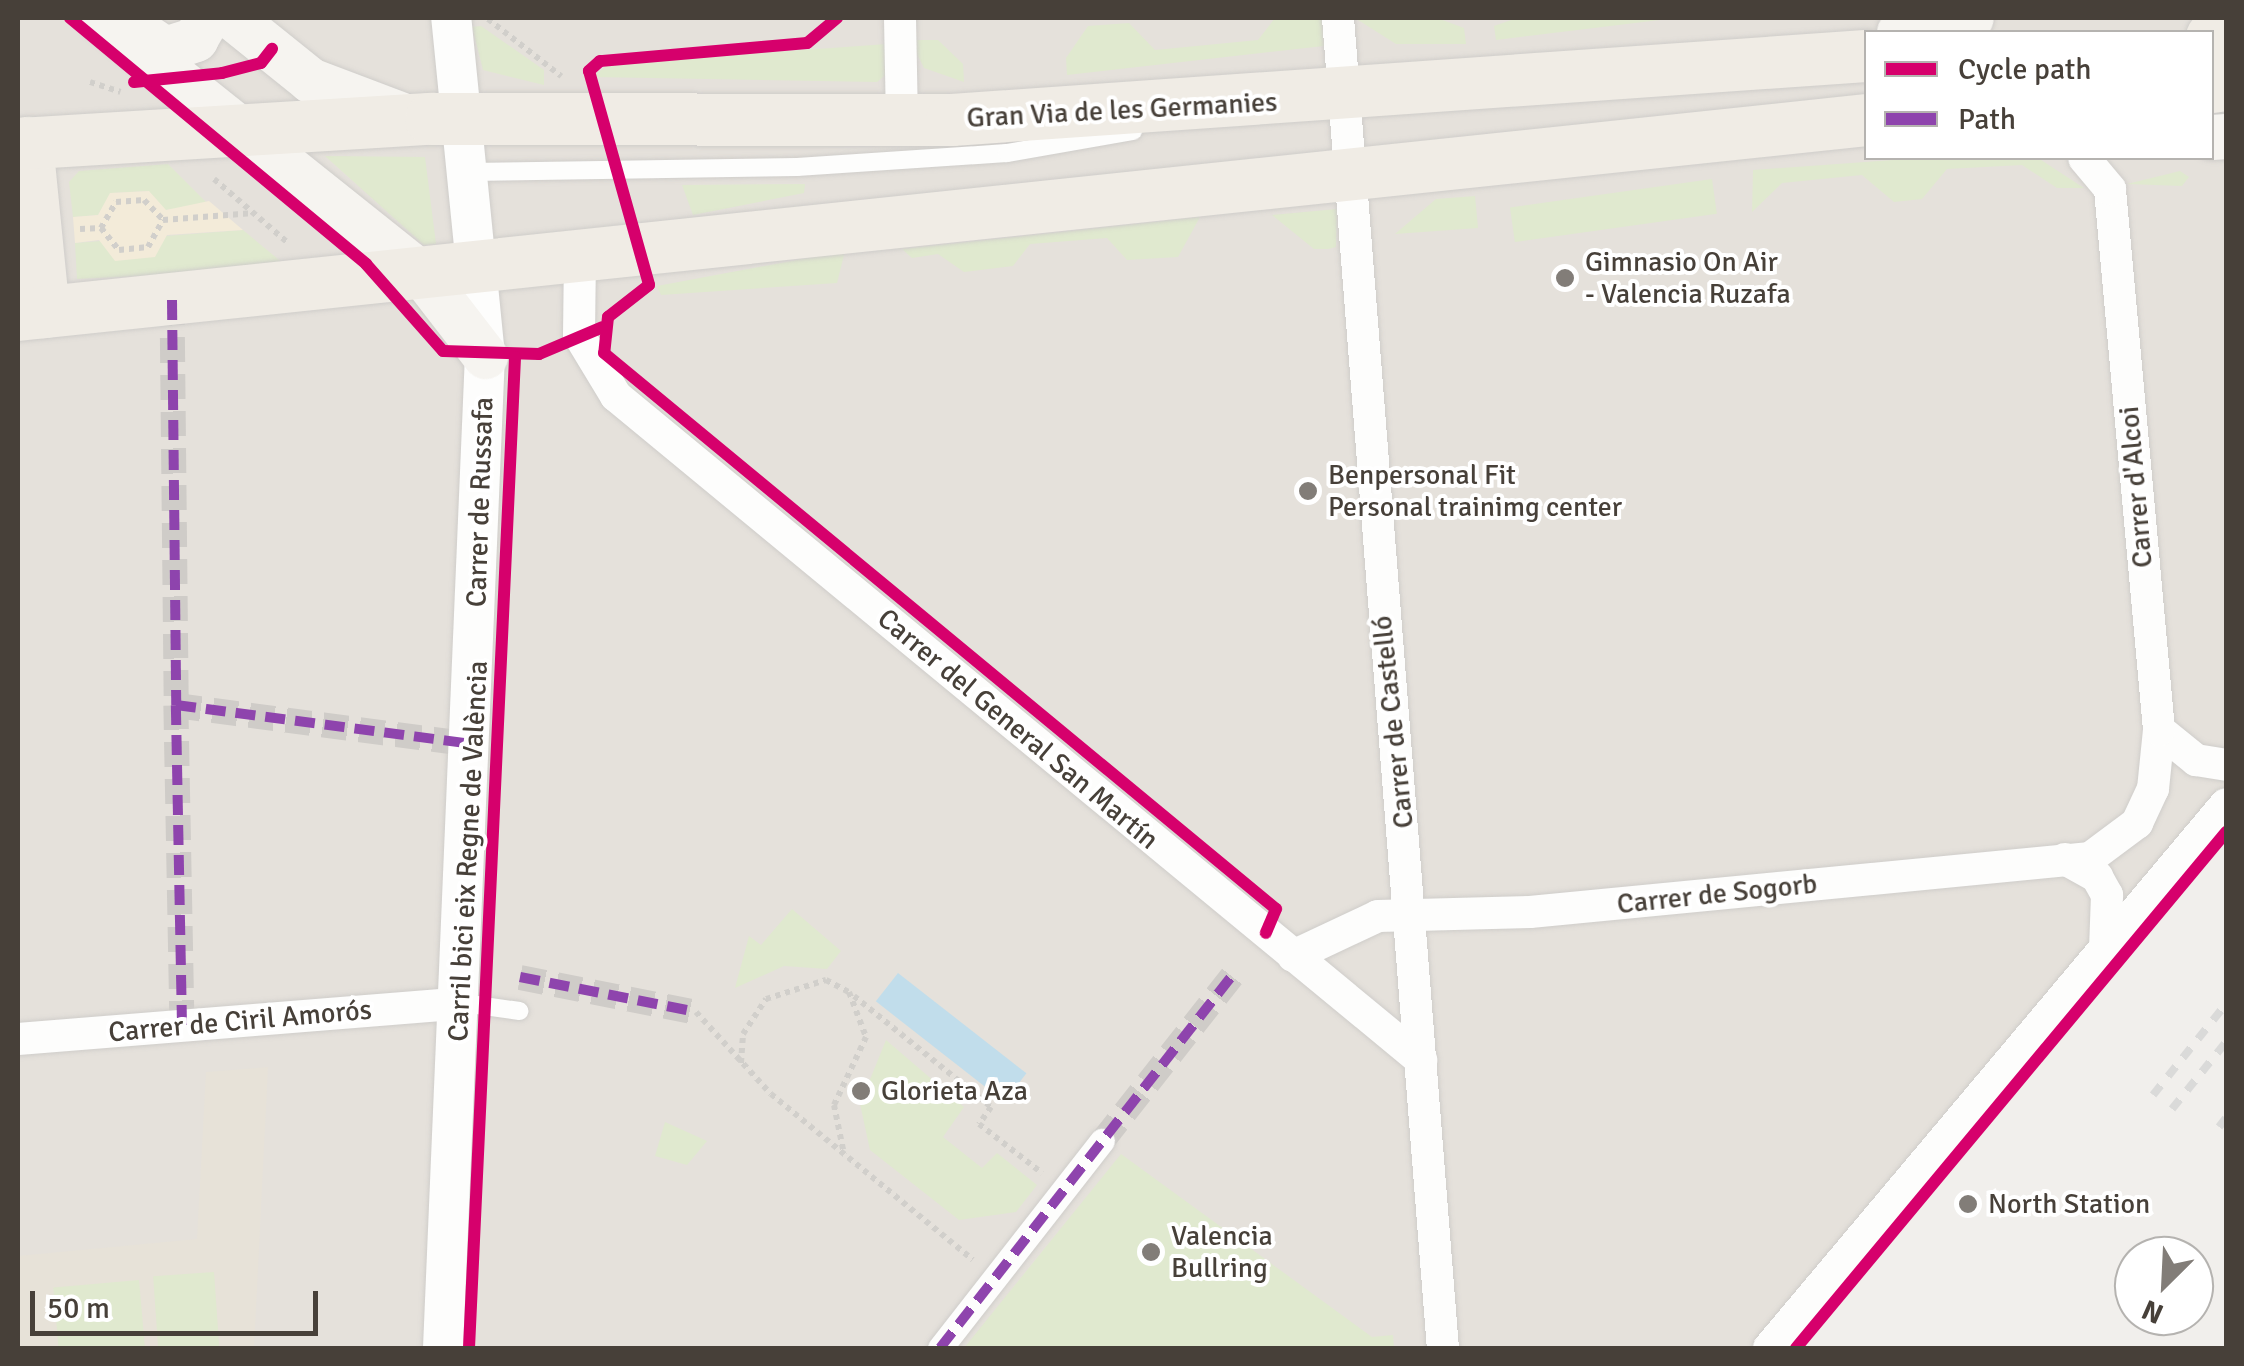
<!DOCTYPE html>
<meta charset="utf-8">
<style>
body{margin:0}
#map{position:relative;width:2244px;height:1366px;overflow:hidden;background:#f1efec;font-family:Signika,sans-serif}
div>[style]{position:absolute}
.residential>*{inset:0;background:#e5e1db}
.education>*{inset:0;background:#e7e2d8}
.green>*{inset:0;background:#e0e9cf;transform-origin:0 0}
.sand>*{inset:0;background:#f3ebd9}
.water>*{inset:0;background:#c1ddeb;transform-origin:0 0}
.pedestrian-tunnel>*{height:25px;margin-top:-12.5px;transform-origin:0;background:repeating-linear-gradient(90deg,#cfccc8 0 25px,transparent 0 37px)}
.path>*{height:6px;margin-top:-3px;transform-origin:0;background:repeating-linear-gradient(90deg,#d1cfcb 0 5px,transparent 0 10px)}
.roads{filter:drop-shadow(0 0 2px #cfcdca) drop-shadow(0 0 2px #cfcdca)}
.service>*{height:18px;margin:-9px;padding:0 9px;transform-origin:9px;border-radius:9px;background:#fdfdfc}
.pedestrian>*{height:25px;margin:-12.5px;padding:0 12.5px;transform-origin:12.5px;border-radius:12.5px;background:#fdfdfc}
.minor>*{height:32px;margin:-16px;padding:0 16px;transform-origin:16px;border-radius:16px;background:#fdfdfc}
.tertiary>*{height:40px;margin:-20px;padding:0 20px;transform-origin:20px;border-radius:20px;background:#fdfdfc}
.secondary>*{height:45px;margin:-22.5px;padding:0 22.5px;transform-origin:22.5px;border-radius:22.5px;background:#f6f4f0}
.primary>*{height:52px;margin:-26px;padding:0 26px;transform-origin:26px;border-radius:26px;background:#f0ece5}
.rail>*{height:8px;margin-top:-4px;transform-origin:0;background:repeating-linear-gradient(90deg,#dadad9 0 12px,transparent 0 24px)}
.quiet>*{height:10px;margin-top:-5px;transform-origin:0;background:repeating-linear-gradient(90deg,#8e44ad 0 20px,transparent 0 30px)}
.cycleway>*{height:12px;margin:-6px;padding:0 6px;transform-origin:6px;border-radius:6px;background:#d6006c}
.dots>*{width:28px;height:28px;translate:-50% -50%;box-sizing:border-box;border:5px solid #fff;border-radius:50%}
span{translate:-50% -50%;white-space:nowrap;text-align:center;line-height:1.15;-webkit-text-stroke:8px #fff;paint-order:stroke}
.street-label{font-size:28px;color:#474039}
.poi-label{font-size:28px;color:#474039}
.left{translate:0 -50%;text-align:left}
.frame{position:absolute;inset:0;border:20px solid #474039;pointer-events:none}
.legend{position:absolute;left:1864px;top:30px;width:350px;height:130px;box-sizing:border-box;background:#fff;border:2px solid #b5b3b0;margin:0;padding:12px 18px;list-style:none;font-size:30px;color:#474039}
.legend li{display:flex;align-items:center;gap:20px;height:50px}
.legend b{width:50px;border:2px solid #b5b3b0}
.north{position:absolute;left:2114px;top:1236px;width:100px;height:100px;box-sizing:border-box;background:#fff;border:2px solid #b5b3b0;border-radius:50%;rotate:204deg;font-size:28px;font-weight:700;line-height:40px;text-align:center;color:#474039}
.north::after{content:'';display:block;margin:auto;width:35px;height:45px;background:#827d78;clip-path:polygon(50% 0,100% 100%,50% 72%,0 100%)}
.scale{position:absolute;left:30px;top:1291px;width:288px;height:45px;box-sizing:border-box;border:5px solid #474039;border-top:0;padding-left:12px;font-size:30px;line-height:35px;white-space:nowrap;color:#474039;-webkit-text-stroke:8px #fff;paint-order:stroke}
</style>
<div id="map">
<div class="residential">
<div style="clip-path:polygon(evenodd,18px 18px,2226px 18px,2226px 826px,1795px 1348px,18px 1348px,18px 18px,1866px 32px,2212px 32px,2212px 158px,1866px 158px,1866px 32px)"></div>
</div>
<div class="education">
<div style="clip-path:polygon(268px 1067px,254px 1348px,18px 1348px,18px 1256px,197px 1239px,206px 1072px)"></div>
</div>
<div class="green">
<div style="clip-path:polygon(1275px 18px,1322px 18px,1324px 46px,1067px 75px,1066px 58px,1088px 26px,1129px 23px,1155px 50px,1258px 40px)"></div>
<div style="clip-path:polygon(1355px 18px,1437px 18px,1464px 28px,1466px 44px,1396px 44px)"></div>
<div style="clip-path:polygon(1517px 18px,1676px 18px,1496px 40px,1494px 26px)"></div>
<div style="clip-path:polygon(481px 26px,544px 70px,544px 85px,483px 70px,472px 27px)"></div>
<div style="clip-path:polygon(910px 40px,938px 40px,963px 64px,964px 82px,924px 68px)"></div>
<div style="clip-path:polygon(887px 44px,887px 74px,877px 82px,592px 77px,609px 64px)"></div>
<div style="clip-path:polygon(325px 156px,425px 157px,436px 244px,424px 245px)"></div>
<div style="clip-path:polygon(1921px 158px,2038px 158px,2084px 188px,2057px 188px,2022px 165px,1947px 169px,1922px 199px,1894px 202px,1862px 175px,1782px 183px,1752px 212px,1753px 170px)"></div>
<div style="clip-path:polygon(168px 164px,209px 205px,165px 210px,148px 191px,111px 193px,98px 215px,73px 217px,69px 182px,79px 171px)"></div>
<div style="clip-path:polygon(2180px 171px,2189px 177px,2182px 186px,2127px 184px)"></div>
<div style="left:1712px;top:179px;width:35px;height:204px;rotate:82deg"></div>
<div style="clip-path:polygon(805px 184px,804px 193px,693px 215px,682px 185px)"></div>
<div style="clip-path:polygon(1475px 196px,1478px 228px,1395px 234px,1436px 199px)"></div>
<div style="clip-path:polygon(1337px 209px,1336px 247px,1328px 249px,1314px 249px,1272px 215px)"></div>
<div style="clip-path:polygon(1200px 217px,1178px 257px,1127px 260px,1107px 238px,1030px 244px,1013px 266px,964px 272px,938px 254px,912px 258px,902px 249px)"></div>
<div style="clip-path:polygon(243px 230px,290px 269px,77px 279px,75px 243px)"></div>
<div style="clip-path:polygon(845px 251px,837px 283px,661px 295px,657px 286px)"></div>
<div style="clip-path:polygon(792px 909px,841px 951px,827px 969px,784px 966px,735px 988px,749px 936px,761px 945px)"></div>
<div style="clip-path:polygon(886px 1040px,964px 1107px,943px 1137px,982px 1168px,997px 1153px,1037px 1185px,1016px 1212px,959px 1220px,870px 1150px,860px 1104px)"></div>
<div style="clip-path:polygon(665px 1122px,707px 1141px,687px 1165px,655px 1156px)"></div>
<div style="clip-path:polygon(1121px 1154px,1372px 1337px,1393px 1335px,1394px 1348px,964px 1348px)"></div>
<div style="left:214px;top:1272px;width:76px;height:61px;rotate:86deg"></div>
<div style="left:139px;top:1280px;width:68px;height:86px;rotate:85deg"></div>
</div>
<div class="sand">
<div style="clip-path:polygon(149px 191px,166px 210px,209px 201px,243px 230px,167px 235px,155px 257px,115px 261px,99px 240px,75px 243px,73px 217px,98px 215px,110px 193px)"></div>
</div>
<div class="water">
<div style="left:898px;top:973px;width:163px;height:36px;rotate:38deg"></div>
</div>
<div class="pedestrian-tunnel">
<div style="left:172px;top:300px;width:405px;rotate:89.4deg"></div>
<div style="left:520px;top:977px;width:179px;rotate:11.2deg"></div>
<div style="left:182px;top:1025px;width:320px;rotate:-91.1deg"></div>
<div style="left:176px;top:705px;width:300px;rotate:7.5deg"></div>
<div style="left:1102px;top:1141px;width:216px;rotate:-51.8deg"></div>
</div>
<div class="path">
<div style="left:488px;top:19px;width:93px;rotate:38deg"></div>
<div style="left:90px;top:82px;width:32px;rotate:18deg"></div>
<div style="left:214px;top:179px;width:96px;rotate:40.8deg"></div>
<div style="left:101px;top:228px;width:28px;rotate:51deg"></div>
<div style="left:119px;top:250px;width:29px;rotate:-6deg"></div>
<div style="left:148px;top:247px;width:31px;rotate:-61deg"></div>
<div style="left:80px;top:229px;width:21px;rotate:-3deg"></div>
<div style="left:101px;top:228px;width:30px;rotate:-60deg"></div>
<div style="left:116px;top:202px;width:28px;rotate:-4deg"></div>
<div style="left:144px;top:200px;width:28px;rotate:46deg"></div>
<div style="left:163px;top:220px;width:91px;rotate:-4.4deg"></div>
<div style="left:854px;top:996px;width:176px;rotate:39deg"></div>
<div style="left:991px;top:1107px;width:21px;rotate:125deg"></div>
<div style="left:979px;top:1124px;width:80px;rotate:37.9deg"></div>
<div style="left:696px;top:1012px;width:111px;rotate:47.6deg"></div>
<div style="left:771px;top:1094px;width:261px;rotate:39.4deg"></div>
<div style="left:741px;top:1063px;width:29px;rotate:-86deg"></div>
<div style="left:743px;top:1034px;width:42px;rotate:-56.7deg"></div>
<div style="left:766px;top:999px;width:63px;rotate:-17.6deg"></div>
<div style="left:826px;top:980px;width:26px;rotate:28deg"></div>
<div style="left:849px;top:992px;width:48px;rotate:69.3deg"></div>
<div style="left:866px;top:1037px;width:75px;rotate:115.2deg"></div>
<div style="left:834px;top:1105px;width:50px;rotate:78.5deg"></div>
</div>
<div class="roads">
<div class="service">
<div style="left:471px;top:172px;width:326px;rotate:-0.9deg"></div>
<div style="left:797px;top:167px;width:210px;rotate:-3.8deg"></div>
<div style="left:1007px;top:153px;width:128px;rotate:-9.9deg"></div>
<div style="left:463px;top:1003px;width:57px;rotate:8.1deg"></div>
</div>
<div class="pedestrian">
<div style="left:940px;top:1348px;width:263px;rotate:-52deg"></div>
</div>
<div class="minor">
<div style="left:900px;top:18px;width:102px;rotate:88.9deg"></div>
<div style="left:1338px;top:18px;width:1334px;rotate:85.49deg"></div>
<div style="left:580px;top:254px;width:81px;rotate:90.7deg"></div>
<div style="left:579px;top:335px;width:71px;rotate:58.8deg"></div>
<div style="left:616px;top:396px;width:1044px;rotate:39.52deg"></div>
<div style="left:2159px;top:730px;width:48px;rotate:39deg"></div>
<div style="left:2196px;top:760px;width:30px;rotate:9deg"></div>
<div style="left:2065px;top:859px;width:37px;rotate:29deg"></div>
<div style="left:2097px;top:877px;width:21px;rotate:61deg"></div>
<div style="left:2107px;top:895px;width:54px;rotate:92.1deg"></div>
<div style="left:1293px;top:956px;width:94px;rotate:-25.2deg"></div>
<div style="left:1378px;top:916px;width:152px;rotate:-1.5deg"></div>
<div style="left:1530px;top:912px;width:563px;rotate:-5.51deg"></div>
<div style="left:2090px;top:858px;width:59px;rotate:-36.7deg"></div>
<div style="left:2137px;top:823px;width:38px;rotate:-65deg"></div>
<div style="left:2153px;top:789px;width:59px;rotate:-84.2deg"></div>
<div style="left:2159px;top:730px;width:543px;rotate:-95.18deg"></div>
<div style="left:2110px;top:189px;width:40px;rotate:-130deg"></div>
<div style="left:18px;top:1039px;width:446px;rotate:-4.6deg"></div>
<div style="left:1769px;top:1348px;width:710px;rotate:-49.97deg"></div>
</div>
<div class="tertiary">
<div style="left:443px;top:1348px;width:993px;rotate:-87.58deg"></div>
<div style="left:485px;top:356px;width:340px;rotate:-95.7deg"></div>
</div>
<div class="secondary">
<div style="left:101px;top:18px;width:409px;rotate:38.6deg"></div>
<div style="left:421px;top:273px;width:105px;rotate:52.4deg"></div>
<div style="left:233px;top:18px;width:99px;rotate:38.8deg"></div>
<div style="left:310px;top:80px;width:96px;rotate:20.7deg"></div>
<div style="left:129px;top:25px;width:43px;rotate:33.7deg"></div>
<div style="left:165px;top:49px;width:32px;rotate:-18deg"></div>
<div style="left:195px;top:39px;width:24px;rotate:-60deg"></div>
<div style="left:1899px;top:32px;width:73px;rotate:-11deg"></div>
<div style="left:2212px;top:137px;width:14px;rotate:-4deg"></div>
</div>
<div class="primary">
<div style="left:2212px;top:37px;width:14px;rotate:-4deg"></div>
<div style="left:2212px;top:87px;width:14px;rotate:-8deg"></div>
<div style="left:27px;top:143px;width:170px;rotate:84.3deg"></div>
<div style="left:18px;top:144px;width:414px;rotate:-3.5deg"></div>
<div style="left:431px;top:119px;width:521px;rotate:0.11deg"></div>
<div style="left:952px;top:120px;width:916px;rotate:-4.01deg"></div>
<div style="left:18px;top:315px;width:1858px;rotate:-6.02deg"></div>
</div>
</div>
<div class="rail">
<div style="left:2153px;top:1095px;width:117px;rotate:-51.3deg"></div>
<div style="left:2172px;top:1109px;width:86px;rotate:-51.1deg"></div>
<div style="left:2219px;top:1127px;width:11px;rotate:-52deg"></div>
</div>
<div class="quiet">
<div style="left:172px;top:300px;width:405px;rotate:89.4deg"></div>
<div style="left:520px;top:977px;width:179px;rotate:11.2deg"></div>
<div style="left:182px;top:1025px;width:320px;rotate:-91.1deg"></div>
<div style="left:176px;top:705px;width:300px;rotate:7.5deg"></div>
<div style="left:940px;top:1348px;width:479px;rotate:-51.9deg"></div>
</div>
<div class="cycleway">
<div style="left:70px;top:18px;width:385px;rotate:39.7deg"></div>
<div style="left:366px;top:264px;width:116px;rotate:48.5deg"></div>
<div style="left:443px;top:351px;width:96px;rotate:1.8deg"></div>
<div style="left:539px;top:354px;width:69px;rotate:-22.9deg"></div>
<div style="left:837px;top:18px;width:39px;rotate:140deg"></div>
<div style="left:807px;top:43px;width:208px;rotate:175deg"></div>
<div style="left:600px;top:61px;width:15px;rotate:138deg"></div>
<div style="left:589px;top:71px;width:222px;rotate:74.3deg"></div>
<div style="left:649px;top:285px;width:52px;rotate:142deg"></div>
<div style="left:608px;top:317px;width:36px;rotate:96deg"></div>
<div style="left:604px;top:353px;width:872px;rotate:39.6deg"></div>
<div style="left:1276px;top:909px;width:26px;rotate:113deg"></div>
<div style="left:134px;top:82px;width:88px;rotate:-5.8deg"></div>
<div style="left:222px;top:73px;width:40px;rotate:-14.4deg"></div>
<div style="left:261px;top:63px;width:18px;rotate:-52deg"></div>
<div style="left:469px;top:1348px;width:992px;rotate:-87.34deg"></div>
<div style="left:1796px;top:1348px;width:672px;rotate:-50.19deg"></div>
</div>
<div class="dots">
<div style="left:1565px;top:278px;background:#827d78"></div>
<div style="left:1308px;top:491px;background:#827d78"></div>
<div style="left:861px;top:1091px;background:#827d78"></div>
<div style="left:1968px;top:1204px;background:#827d78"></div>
<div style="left:1151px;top:1252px;background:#827d78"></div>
</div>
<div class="street-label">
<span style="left:1122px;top:110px;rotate:-3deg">Gran Via de les Germanies</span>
<span style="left:2136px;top:487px;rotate:-95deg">Carrer d'Alcoi</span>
<span style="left:480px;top:502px;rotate:-88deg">Carrer de Russafa</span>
<span style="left:1393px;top:722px;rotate:-96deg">Carrer de Castelló</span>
<span style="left:1018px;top:729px;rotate:40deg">Carrer del General San Martín</span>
<span style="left:468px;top:851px;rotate:-87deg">Carril bici eix Regne de València</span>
<span style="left:1717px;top:894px;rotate:-6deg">Carrer de Sogorb</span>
<span style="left:240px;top:1021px;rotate:-5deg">Carrer de Ciril Amorós</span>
</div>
<div class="poi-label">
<span class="left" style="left:1585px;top:278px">Gimnasio On Air<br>- Valencia Ruzafa</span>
<span class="left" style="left:1328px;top:491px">Benpersonal Fit<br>Personal trainimg center</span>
<span class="left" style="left:881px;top:1091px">Glorieta Aza</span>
<span class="left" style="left:1988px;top:1204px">North Station</span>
<span class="left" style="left:1171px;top:1252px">Valencia<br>Bullring</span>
</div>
<div class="frame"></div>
<ul class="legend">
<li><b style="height:12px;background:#d6006c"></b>Cycle path</li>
<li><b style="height:12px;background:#8e44ad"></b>Path</li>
</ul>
<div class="north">N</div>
<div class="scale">50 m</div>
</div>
